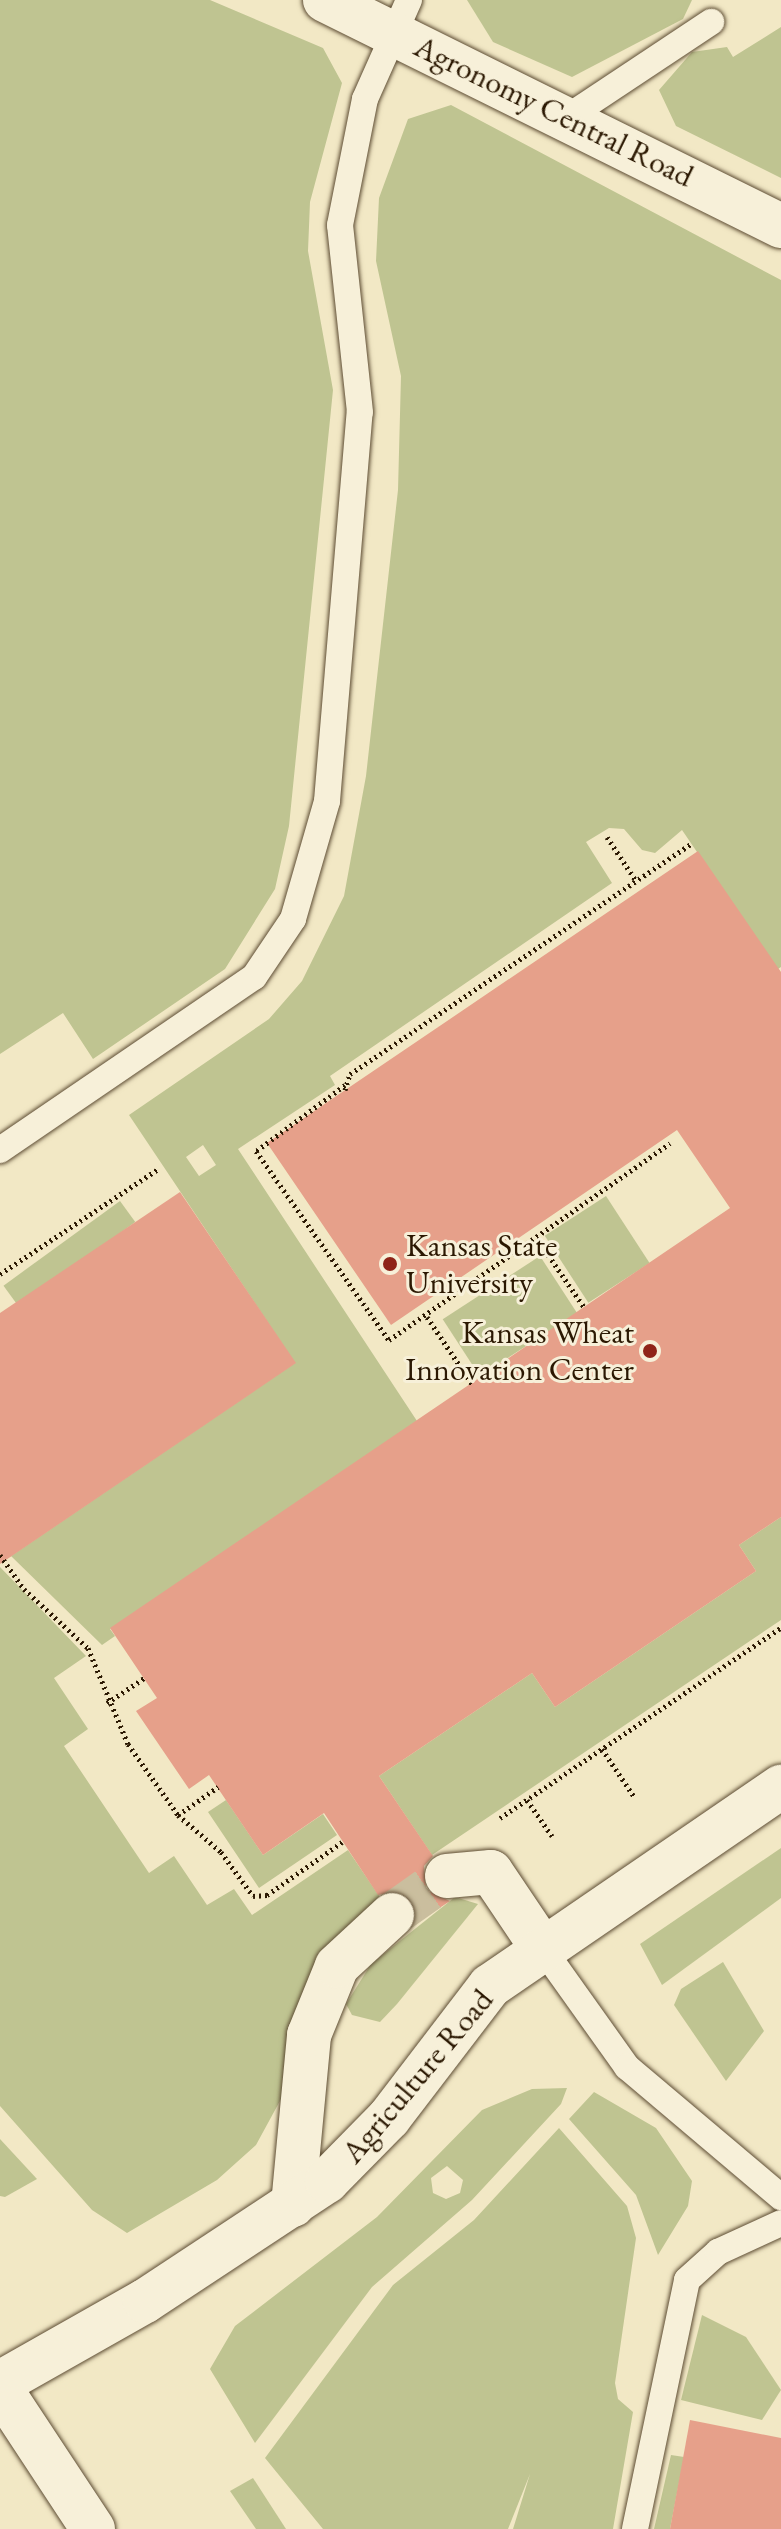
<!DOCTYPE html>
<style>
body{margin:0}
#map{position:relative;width:781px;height:2529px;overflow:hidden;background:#f2e8c5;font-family:"EB Garamond",serif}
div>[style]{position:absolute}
.green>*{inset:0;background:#bfc491;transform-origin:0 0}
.building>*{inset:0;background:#e6a08a}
.minor-tunnel>*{height:44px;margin-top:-22px;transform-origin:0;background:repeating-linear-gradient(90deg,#cabe9e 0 44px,transparent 0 66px)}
.path>*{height:5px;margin-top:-2.5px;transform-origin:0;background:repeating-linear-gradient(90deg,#2b1802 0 2px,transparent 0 6px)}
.roads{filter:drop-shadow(0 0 2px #5d4c33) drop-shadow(0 0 2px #5d4c33)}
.service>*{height:26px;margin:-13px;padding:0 13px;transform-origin:13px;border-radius:13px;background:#f7f0d9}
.minor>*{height:44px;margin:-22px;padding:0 22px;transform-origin:22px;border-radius:22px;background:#f7f0d9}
.secondary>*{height:44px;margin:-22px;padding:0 22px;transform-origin:22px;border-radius:22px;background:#f7f0d9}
.dots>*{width:22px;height:22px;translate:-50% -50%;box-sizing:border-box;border:4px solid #f7f0d9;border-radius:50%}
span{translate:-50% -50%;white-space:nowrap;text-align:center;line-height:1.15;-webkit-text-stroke:6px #f7f0d9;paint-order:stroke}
.street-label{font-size:32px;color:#2b1802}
.poi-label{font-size:32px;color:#2b1802}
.left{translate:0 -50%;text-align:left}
.right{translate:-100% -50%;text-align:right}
</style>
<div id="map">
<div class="green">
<div style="clip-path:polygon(0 0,210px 0,323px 48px,342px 83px,310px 202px,308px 251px,333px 390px,289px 826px,275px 889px,225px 969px,93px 1059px,63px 1013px,0 1054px)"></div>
<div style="clip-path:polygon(467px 0,692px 0,683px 19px,572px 77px,493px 42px)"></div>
<div style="clip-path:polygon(781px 27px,781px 178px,676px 126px,659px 90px,692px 52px,727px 47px,733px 57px)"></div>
<div style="clip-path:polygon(evenodd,451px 105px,781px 280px,781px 967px,658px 1050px,697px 852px,682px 830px,655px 853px,642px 850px,624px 829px,609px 828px,586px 842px,612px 883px,330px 1076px,335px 1085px,238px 1149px,417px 1421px,110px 1629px,115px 1636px,102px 1645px,11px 1556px,295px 1363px,129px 1115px,269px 1019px,302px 981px,344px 896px,366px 776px,398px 490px,401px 376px,376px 261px,379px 198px,408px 119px,451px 105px,203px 1145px,216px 1165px,199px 1176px,186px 1157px,203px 1145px)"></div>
<div style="left:606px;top:1196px;width:80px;height:73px;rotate:57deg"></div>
<div style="left:120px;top:1201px;width:26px;height:144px;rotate:54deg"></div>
<div style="left:540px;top:1256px;width:68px;height:116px;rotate:57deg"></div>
<div style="clip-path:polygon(781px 1517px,781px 1620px,432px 1855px,379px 1776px,532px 1673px,555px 1707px,756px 1571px,739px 1545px)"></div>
<div style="clip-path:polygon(0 1567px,86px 1656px,54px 1678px,88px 1729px,64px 1746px,149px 1873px,174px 1856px,207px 1905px,234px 1889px,252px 1915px,348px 1850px,386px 1906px,256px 2145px,217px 2180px,127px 2233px,92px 2210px,0 2106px)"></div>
<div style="clip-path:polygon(226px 1800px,263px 1855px,323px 1814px,337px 1835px,259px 1888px,208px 1812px)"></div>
<div style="clip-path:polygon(781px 1848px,781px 1898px,662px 1985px,640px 1944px)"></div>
<div style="clip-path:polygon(455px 1897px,478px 1904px,397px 2004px,380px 2022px,352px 2015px,346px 2004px,371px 1964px)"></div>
<div style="clip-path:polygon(723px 1962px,764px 2031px,726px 2081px,674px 2005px,681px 1989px)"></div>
<div style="clip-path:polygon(evenodd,567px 2088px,561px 2104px,472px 2200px,372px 2287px,255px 2443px,210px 2369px,235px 2326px,377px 2217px,482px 2110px,532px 2089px,567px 2088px,447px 2166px,463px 2180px,460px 2193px,446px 2199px,433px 2193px,431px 2178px,447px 2166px)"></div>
<div style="clip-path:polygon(594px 2092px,656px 2128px,692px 2181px,688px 2206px,658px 2255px,636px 2195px,569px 2119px)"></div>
<div style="clip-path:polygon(559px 2128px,627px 2206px,636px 2238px,615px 2383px,618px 2399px,633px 2412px,613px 2529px,513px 2529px,530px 2474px,508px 2529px,323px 2529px,265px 2458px,393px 2285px,474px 2220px)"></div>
<div style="clip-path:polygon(0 2139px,37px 2179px,5px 2197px,0 2196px)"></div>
<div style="clip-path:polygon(702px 2315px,746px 2337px,781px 2390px,762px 2420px,681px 2400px)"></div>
<div style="clip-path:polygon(671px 2455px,684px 2457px,670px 2529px,654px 2529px)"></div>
<div style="clip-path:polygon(253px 2478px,286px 2529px,256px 2529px,230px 2491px)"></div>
</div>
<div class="building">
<div style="clip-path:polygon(698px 851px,781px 972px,781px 1517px,739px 1545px,756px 1571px,555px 1707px,532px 1673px,379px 1776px,433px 1856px,424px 1866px,426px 1890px,450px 1901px,414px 1925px,411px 1899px,399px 1891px,378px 1895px,324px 1813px,263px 1855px,209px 1775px,189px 1789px,136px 1711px,157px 1698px,110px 1628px,730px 1208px,677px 1130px,391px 1325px,267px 1143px)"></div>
<div style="clip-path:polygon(180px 1192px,296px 1363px,0 1564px,0 1313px)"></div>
<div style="clip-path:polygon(690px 2420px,781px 2438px,781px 2529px,670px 2529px)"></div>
</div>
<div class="minor-tunnel">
<div style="left:392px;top:1915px;width:67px;rotate:-35.3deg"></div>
</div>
<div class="path">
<div style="left:607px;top:837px;width:53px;rotate:56.6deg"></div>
<div style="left:345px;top:1085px;width:111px;rotate:143.4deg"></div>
<div style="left:256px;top:1151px;width:231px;rotate:54.9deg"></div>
<div style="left:389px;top:1340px;width:343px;rotate:-35deg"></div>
<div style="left:345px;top:1090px;width:17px;rotate:-73deg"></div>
<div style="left:350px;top:1074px;width:411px;rotate:-34deg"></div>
<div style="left:538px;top:1240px;width:81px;rotate:55.5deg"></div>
<div style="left:0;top:1274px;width:190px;rotate:-33.6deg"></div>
<div style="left:427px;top:1317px;width:81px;rotate:56.1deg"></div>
<div style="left:0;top:1555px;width:42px;rotate:54.8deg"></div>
<div style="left:24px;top:1589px;width:87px;rotate:42.7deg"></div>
<div style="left:88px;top:1648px;width:104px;rotate:67.4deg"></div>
<div style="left:128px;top:1744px;width:87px;rotate:54.8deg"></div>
<div style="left:178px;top:1815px;width:57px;rotate:40.7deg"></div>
<div style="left:221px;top:1852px;width:54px;rotate:54deg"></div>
<div style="left:253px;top:1896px;width:14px;rotate:-4deg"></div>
<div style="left:267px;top:1895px;width:92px;rotate:-35.2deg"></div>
<div style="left:107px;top:1703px;width:45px;rotate:-34deg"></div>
<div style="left:602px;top:1749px;width:59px;rotate:56deg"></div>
<div style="left:527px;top:1800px;width:44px;rotate:55.2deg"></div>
<div style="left:178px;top:1815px;width:49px;rotate:-35deg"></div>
<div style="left:500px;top:1818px;width:339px;rotate:-34.1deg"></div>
</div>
<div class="roads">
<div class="service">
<div style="left:568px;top:117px;width:172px;rotate:-33.6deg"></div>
<div style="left:0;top:1150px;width:307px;rotate:-34.3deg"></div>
<div style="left:254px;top:977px;width:70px;rotate:-56.1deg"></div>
<div style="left:293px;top:919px;width:123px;rotate:-73.9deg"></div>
<div style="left:327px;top:801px;width:390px;rotate:-85.2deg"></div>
<div style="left:360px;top:412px;width:188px;rotate:-96.1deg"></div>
<div style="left:340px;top:225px;width:128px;rotate:-78.8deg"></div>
<div style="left:365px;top:99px;width:108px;rotate:-66deg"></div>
<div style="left:540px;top:1945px;width:150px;rotate:54.5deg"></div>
<div style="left:627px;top:2067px;width:202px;rotate:40.2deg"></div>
<div style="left:635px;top:2529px;width:254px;rotate:-78.2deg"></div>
<div style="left:687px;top:2280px;width:42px;rotate:-42.1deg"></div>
<div style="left:718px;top:2252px;width:69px;rotate:-24.7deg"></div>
</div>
<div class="minor">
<div style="left:325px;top:0;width:509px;rotate:26.36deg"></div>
<div style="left:447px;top:1876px;width:44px;rotate:-5.2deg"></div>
<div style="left:491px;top:1872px;width:88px;rotate:56.1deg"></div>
<div style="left:293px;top:2205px;width:171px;rotate:-84.6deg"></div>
<div style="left:309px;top:2035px;width:74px;rotate:-67.9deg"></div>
<div style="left:337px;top:1966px;width:75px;rotate:-42.8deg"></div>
<div style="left:0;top:2383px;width:167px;rotate:-29.5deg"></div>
<div style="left:145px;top:2301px;width:218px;rotate:-33.4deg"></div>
<div style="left:327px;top:2181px;width:88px;rotate:-45.5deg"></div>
<div style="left:389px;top:2118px;width:166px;rotate:-52.6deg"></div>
<div style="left:490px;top:1986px;width:353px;rotate:-34.4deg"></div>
</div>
<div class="secondary">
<div style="left:0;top:2388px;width:169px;rotate:56.6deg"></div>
</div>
</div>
<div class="dots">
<div style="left:390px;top:1264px;background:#8f2418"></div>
<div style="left:650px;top:1351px;background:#8f2418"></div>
</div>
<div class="street-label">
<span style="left:554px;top:111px;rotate:26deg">Agronomy Central Road</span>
<span style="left:417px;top:2076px;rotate:-50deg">Agriculture Road</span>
</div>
<div class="poi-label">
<span class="left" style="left:406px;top:1264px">Kansas State<br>University</span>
<span class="right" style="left:634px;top:1351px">Kansas Wheat<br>Innovation Center</span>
</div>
</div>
